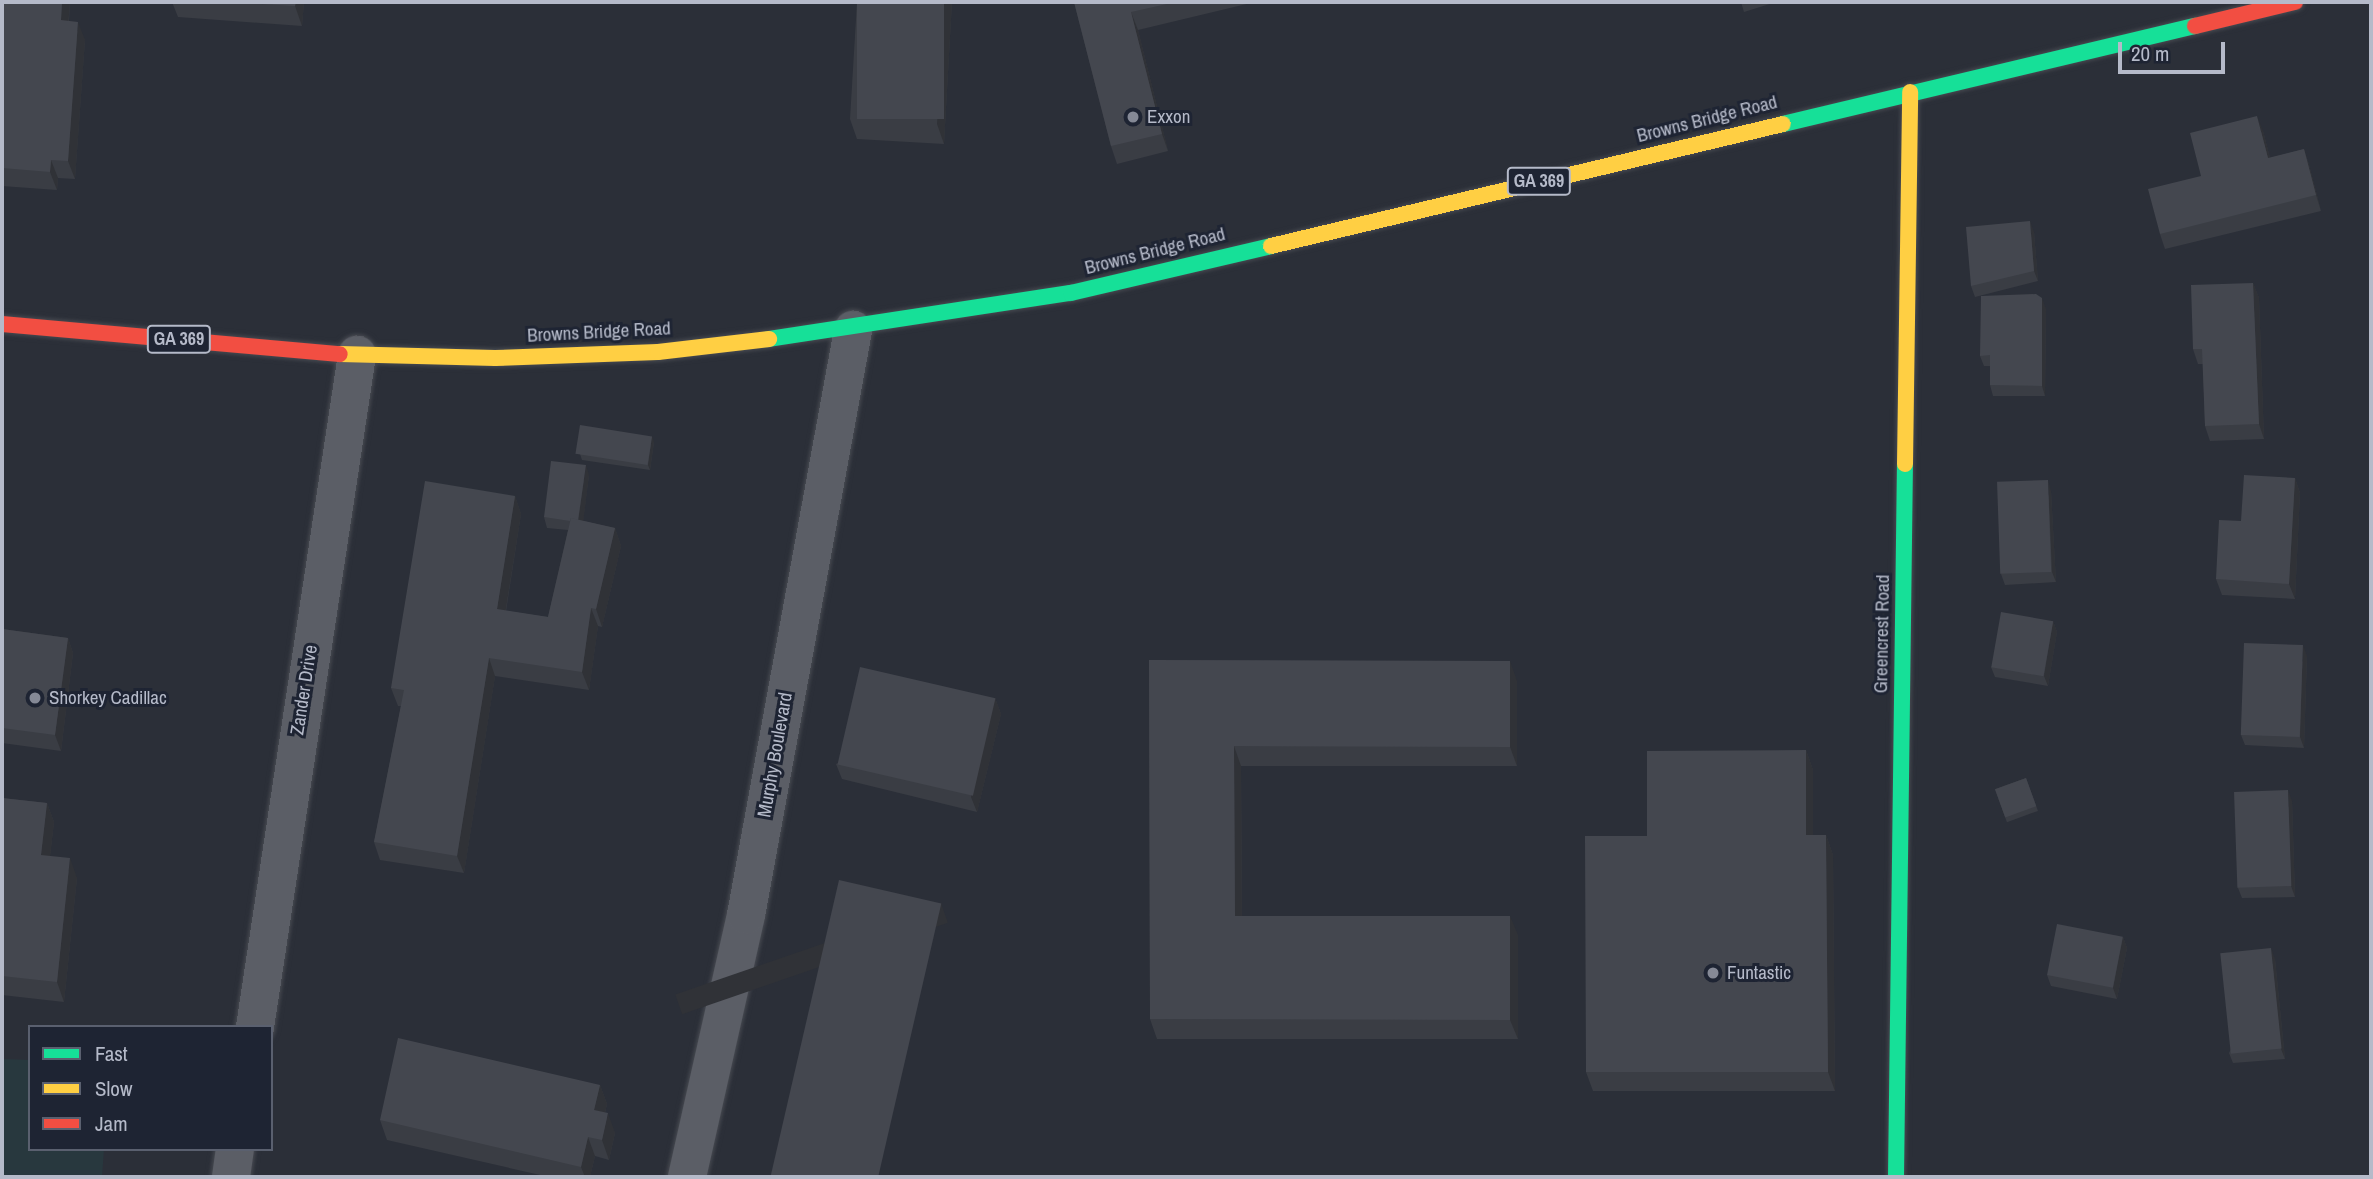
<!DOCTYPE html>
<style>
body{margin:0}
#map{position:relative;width:2373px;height:1179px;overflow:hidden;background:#2b2f38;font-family:"Archivo Narrow",sans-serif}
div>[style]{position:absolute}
.green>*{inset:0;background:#28383e}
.roads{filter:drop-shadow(0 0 2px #474a51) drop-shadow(0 0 2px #474a51)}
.street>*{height:38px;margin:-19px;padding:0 19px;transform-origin:19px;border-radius:19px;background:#5b5e66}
.fast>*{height:16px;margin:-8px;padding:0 8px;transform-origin:8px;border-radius:8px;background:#16e098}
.slow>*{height:16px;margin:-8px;padding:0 8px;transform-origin:8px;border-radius:8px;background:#ffcf43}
.jam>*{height:16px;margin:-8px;padding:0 8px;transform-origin:8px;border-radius:8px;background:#f24e42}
.wall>*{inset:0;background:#3a3d44;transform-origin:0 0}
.shaded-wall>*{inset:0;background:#303237;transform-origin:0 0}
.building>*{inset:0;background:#44474f;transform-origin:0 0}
.dots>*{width:19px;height:19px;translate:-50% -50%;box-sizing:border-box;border:4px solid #1e2433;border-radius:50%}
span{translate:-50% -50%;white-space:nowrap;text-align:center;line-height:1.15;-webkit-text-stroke:6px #1e2433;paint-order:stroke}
.shield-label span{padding:2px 5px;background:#1e2433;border:2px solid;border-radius:5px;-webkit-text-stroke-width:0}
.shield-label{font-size:18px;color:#b5bac9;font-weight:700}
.poi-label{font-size:19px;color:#b5bac9}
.left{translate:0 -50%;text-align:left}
.street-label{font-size:19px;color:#b5bac9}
.frame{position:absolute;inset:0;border:4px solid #b5bac9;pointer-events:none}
.legend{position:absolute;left:28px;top:1025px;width:245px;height:126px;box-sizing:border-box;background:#1e2433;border:2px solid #5a606f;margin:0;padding:9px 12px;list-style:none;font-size:21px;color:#b5bac9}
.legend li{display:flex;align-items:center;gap:14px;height:35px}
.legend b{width:35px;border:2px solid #5a606f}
.scale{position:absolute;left:2118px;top:42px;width:107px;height:32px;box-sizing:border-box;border:4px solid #b5bac9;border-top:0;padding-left:9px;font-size:21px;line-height:24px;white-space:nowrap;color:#b5bac9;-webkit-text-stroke:5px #1e2433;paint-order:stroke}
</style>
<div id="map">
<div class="green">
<div style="clip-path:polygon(2px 1059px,30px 1060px,30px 1149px,104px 1149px,102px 1177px,2px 1177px)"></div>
</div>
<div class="roads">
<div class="street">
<div style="left:255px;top:1027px;width:680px;rotate:-81.37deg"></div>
<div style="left:231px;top:1177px;width:28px;rotate:-82deg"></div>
<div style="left:687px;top:1177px;width:269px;rotate:-77.3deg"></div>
<div style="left:746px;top:915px;width:595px;rotate:-79.63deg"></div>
</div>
<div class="fast">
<div style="left:1783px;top:124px;width:423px;rotate:-13.4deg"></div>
<div style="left:769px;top:339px;width:305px;rotate:-8.7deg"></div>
<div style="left:1071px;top:293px;width:205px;rotate:-13.2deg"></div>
<div style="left:1896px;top:1177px;width:713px;rotate:-89.28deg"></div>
</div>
<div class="slow">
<div style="left:1271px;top:246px;width:526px;rotate:-13.4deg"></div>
<div style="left:340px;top:354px;width:155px;rotate:1.5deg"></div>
<div style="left:495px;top:358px;width:163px;rotate:-2.1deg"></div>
<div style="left:658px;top:352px;width:112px;rotate:-6.7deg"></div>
<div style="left:1905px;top:464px;width:372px;rotate:-89.2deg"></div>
</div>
<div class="jam">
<div style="left:2195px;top:26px;width:103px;rotate:-13.5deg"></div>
<div style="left:2px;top:324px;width:339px;rotate:5.1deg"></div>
</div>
</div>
<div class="wall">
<div style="clip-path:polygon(2px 2px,70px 2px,69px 21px,85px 40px,75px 179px,58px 178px,57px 190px,2px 186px)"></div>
<div style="clip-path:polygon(172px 2px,304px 2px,302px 26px,178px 17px)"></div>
<div style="clip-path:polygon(857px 2px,952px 2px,944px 144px,857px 139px,850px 119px)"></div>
<div style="clip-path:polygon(1074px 2px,1255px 2px,1138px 30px,1168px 151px,1117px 164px,1111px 146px)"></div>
<div style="clip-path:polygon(1741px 2px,1776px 2px,1744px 12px)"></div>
<div style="clip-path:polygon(2263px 131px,2270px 158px,2304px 149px,2309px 165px,2321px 211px,2165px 249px,2160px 234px,2201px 176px)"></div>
<div style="clip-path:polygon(2034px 232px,2038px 281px,1975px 297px,1971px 286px)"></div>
<div style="clip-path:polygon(2253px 283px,2259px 298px,2264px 439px,2210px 441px,2205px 426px,2203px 364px,2198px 364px,2193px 349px)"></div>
<div style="clip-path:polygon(2046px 309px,2045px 396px,1993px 396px,1990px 385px,1990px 366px,1984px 366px,1980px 356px)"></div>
<div style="clip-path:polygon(654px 442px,650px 470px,582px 460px,580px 454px)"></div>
<div style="clip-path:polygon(589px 475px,583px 521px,615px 528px,621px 546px,602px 627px,598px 626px,589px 690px,495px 676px,464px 873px,380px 860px,374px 842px,401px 706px,398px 706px,391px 688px,515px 496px,521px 514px,506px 611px,548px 617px,568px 530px,547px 528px,544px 517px)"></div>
<div style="clip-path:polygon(2295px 478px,2300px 493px,2295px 599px,2222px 595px,2216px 579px,2241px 521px)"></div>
<div style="clip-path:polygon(2051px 491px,2056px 582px,2005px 585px,2001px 574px)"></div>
<div style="clip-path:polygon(2053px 621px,2057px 632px,2048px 686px,1995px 677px,1991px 667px)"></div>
<div style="clip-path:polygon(2px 629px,68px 638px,73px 653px,61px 751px,2px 743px)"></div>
<div style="clip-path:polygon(2307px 656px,2304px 748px,2245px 745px,2241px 735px)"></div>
<div style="clip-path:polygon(1149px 660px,1517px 681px,1517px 766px,1241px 766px,1242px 916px,1518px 935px,1518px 1039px,1157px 1039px,1150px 1019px)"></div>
<div style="clip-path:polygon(995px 698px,1001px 714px,977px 812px,842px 779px,836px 764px)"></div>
<div style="clip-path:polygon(1806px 750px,1813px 770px,1813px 835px,1826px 835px,1833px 855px,1835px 1091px,1593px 1091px,1586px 1072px,1647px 836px)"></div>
<div style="left:2026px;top:778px;width:35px;height:33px;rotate:70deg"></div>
<div style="clip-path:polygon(2px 798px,47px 803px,54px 822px,50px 856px,77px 878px,64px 1002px,2px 995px)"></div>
<div style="clip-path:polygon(2292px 801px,2295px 897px,2242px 898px,2238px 888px)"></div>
<div style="clip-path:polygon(2123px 937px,2127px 948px,2117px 999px,2051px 986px,2047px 975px)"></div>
<div style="clip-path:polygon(2275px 959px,2285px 1059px,2233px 1063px,2229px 1053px)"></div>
<div style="clip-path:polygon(600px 1085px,607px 1104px,605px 1113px,615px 1133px,609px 1160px,595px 1156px,590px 1177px,549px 1177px,387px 1140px,380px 1120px)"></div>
</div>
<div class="shaded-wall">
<div style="clip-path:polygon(62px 2px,70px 2px,67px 39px,61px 20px)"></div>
<div style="clip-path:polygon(296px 2px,304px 2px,302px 26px,295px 6px)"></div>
<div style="clip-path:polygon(944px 2px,952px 2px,944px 144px,937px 124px)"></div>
<div style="clip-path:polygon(1131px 12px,1138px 30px,1168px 151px,1162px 134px)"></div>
<div style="clip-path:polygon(78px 22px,85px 40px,75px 179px,68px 161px)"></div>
<div style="clip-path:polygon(2257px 116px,2263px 131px,2274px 173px,2268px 158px)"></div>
<div style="clip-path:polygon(2304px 149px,2309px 165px,2321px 211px,2316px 195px)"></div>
<div style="clip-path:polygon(51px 160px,58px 178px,57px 190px,50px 172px)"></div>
<div style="clip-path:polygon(2030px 221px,2034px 232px,2038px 281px,2034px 271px)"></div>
<div style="clip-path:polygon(2253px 283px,2259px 298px,2264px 439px,2259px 424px)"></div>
<div style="clip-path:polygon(2042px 298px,2046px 309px,2045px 396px,2042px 386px)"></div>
<div style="clip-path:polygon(652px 436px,654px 442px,650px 470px,648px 465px)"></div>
<div style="clip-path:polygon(586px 465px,589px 475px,582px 532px,578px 522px)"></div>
<div style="clip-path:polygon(2295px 478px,2300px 493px,2295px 599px,2289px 584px)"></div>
<div style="clip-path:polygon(2048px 480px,2051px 491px,2056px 582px,2052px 572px)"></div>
<div style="clip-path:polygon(515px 496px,521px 514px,503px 627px,497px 609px)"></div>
<div style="clip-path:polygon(615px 528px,621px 546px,602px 627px,596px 609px)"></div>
<div style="clip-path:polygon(591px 608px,598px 626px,589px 690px,582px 672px)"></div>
<div style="clip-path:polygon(2053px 621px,2057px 632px,2048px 686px,2044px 676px)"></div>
<div style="clip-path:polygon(68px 638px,73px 653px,61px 751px,55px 735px)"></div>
<div style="clip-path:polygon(2303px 645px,2307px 656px,2304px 748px,2300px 737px)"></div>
<div style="clip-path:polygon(489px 658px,495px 676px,464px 873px,457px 856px)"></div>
<div style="clip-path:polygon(1510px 661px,1517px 681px,1517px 766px,1510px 747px)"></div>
<div style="clip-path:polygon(995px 698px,1001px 714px,977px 812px,971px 797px)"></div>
<div style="clip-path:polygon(1234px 746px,1241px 766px,1242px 935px,1235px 916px)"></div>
<div style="clip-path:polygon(1806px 750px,1813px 770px,1813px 855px,1806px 835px)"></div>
<div style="clip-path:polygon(2288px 790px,2292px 801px,2295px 897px,2291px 886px)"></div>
<div style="clip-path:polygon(47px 803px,54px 822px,48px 874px,41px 855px)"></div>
<div style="clip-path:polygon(1826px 835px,1833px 855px,1835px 1091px,1828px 1072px)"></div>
<div style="clip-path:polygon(70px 858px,77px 878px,64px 1002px,57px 982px)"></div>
<div style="left:941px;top:903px;width:21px;height:281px;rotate:71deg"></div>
<div style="clip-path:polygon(1510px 916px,1518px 935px,1518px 1039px,1510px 1020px)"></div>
<div style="clip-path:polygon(2123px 937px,2127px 948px,2117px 999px,2113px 988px)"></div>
<div style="clip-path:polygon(2271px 948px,2275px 959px,2285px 1059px,2281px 1049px)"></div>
<div style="clip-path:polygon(600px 1085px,607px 1104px,601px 1130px,594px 1110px)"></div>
<div style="clip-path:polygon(608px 1113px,615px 1133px,609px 1160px,602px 1140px)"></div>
<div style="clip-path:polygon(588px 1137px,595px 1156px,590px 1177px,585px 1177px,581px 1167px)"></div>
</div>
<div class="building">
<div style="clip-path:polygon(2px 2px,62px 2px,61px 20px,78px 22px,68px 161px,51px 160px,50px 172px,2px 168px)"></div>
<div style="clip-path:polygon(230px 2px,296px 2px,295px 6px)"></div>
<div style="left:857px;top:2px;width:87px;height:117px"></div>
<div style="clip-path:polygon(1074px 2px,1176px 2px,1131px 12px,1162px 134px,1111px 146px)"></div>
<div style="clip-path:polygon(2257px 116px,2268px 158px,2304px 149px,2316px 195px,2160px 234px,2148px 189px,2201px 176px,2190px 133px)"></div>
<div style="clip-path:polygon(2030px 221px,2034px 271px,1971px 286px,1966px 227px)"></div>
<div style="clip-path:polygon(2253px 283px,2259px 424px,2205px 426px,2202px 349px,2193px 349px,2191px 285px)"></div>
<div style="clip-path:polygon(2036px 294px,2042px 298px,2042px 386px,1990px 385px,1990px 355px,1980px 356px,1981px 296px)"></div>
<div style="left:580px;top:425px;width:73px;height:29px;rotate:9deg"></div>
<div style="clip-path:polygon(551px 461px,586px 465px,578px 520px,571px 518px,570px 521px,544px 517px)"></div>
<div style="clip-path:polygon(2244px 475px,2295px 478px,2289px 584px,2216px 579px,2219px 520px,2241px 521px)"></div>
<div style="left:2048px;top:480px;width:92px;height:51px;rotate:88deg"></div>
<div style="clip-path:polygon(425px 481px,515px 496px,497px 609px,548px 617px,571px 518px,615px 528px,596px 609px,591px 608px,582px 672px,489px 658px,457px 856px,374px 842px,404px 690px,391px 688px)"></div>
<div style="left:2001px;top:612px;width:53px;height:56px;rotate:10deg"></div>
<div style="clip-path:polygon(2px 629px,68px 638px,55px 735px,2px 728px)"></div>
<div style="left:2244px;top:643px;width:59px;height:92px;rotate:2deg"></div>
<div style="clip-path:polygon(1149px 660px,1510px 661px,1510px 747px,1234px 746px,1235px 916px,1510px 916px,1510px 1020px,1150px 1019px)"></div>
<div style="left:860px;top:667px;width:139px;height:100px;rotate:13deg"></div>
<div style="clip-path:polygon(1806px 750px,1806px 835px,1826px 835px,1828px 1072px,1586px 1072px,1585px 836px,1647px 836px,1647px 751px)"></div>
<div style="left:2026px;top:778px;width:30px;height:33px;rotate:70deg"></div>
<div style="left:2288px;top:790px;width:96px;height:54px;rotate:88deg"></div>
<div style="clip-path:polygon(2px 798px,47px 803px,41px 855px,70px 858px,57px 982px,2px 976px)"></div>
<div style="left:839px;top:880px;width:105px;height:304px;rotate:13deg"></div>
<div style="left:2057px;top:924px;width:67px;height:52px;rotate:11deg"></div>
<div style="left:2271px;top:948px;width:101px;height:51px;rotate:84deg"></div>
<div style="clip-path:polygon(398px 1038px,600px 1085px,594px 1110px,608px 1113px,602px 1140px,588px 1137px,581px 1167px,380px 1120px)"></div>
</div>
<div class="dots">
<div style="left:1133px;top:117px;background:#858996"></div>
<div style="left:35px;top:698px;background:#858996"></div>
<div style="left:1713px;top:973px;background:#858996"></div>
</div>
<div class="shield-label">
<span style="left:1539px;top:181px">GA 369</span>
<span style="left:179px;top:339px">GA 369</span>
</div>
<div class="poi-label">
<span class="left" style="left:1147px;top:117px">Exxon</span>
<span class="left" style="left:49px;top:698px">Shorkey Cadillac</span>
<span class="left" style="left:1727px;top:973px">Funtastic</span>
</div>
<div class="street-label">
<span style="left:1707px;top:119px;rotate:-14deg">Browns Bridge Road</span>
<span style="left:1155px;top:251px;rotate:-14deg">Browns Bridge Road</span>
<span style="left:599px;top:332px;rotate:-3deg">Browns Bridge Road</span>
<span style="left:1882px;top:634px;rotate:-89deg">Greencrest Road</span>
<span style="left:304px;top:690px;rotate:-81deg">Zander Drive</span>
<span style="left:775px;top:755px;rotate:-80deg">Murphy Boulevard</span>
</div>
<div class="frame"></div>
<ul class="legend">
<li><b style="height:9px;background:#16e098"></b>Fast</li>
<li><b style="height:9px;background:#ffcf43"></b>Slow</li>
<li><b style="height:9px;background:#f24e42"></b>Jam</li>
</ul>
<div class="scale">20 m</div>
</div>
